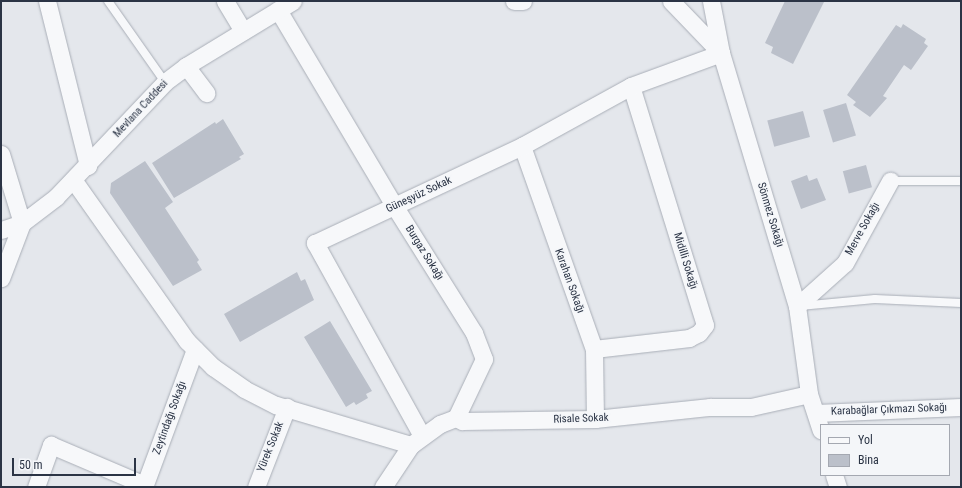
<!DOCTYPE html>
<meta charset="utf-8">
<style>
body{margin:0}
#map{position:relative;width:962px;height:488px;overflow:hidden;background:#e4e7ec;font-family:"Roboto Condensed",sans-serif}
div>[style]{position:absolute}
.building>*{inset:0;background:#bbc0ca;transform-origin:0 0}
.roads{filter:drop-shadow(0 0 1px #a9aeb7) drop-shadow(0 0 1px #a9aeb7)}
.lane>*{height:8px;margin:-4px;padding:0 4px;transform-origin:4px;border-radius:4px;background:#f7f8fa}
.street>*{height:17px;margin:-8.5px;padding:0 8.5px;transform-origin:8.5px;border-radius:8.5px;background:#f7f8fa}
span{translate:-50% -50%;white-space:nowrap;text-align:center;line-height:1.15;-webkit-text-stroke:3px #f4f6f9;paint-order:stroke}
.street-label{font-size:11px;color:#2b3445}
.frame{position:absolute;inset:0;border:2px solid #2b3445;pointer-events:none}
.legend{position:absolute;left:820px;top:424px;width:130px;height:52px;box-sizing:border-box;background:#f4f6f9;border:1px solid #a4a8b1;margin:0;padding:5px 7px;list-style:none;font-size:12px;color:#2b3445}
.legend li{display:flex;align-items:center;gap:8px;height:20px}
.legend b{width:20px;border:1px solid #a4a8b1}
.scale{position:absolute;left:12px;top:458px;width:124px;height:18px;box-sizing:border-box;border:2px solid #2b3445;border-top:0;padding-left:5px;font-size:12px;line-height:14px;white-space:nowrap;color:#2b3445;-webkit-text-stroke:3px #f4f6f9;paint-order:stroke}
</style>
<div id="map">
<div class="building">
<div style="clip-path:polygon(785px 1px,824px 2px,793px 64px,771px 53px,773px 47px,765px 43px)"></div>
<div style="clip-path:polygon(903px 24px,926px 39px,924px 43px,928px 46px,911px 70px,904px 65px,883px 96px,887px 98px,870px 117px,853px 105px,856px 102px,847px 95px,896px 25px,901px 28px)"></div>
<div style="left:846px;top:103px;width:34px;height:24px;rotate:73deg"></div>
<div style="left:803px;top:111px;width:27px;height:37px;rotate:75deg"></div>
<div style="clip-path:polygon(223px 119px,244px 154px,239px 157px,241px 159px,174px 198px,152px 163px,215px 122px,216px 124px)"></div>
<div style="clip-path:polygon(145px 161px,173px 202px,165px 208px,199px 260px,197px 262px,202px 270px,173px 286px,110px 193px,111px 183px)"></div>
<div style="left:866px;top:165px;width:23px;height:24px;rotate:75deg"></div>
<div style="clip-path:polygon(807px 175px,809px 181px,817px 178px,826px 200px,801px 209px,791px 181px)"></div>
<div style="clip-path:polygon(297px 272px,301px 281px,305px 279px,314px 300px,240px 342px,224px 314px)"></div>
<div style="clip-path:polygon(330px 321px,372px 391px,366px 394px,368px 398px,356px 405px,354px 402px,346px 407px,304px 337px)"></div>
</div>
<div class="roads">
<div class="lane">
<div style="left:108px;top:1px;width:99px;rotate:54.9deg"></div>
<div style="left:890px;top:181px;width:71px"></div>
<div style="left:800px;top:306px;width:75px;rotate:-5.3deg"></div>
<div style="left:875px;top:299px;width:86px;rotate:2.7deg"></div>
</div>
<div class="street">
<div style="left:47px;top:1px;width:170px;rotate:76deg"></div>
<div style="left:225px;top:1px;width:35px;rotate:59deg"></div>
<div style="left:514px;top:1px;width:9px"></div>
<div style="left:711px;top:1px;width:53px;rotate:79.1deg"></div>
<div style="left:721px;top:53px;width:264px;rotate:73.3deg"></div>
<div style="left:797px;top:306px;width:89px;rotate:82.2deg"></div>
<div style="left:809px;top:394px;width:38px;rotate:72deg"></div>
<div style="left:278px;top:10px;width:229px;rotate:59.3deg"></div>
<div style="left:395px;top:207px;width:149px;rotate:57.9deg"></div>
<div style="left:474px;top:333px;width:28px;rotate:69deg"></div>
<div style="left:484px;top:359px;width:65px;rotate:115.4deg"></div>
<div style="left:186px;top:66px;width:34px;rotate:53deg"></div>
<div style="left:522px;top:146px;width:215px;rotate:70.5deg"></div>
<div style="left:594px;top:349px;width:70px;rotate:89.2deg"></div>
<div style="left:1px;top:154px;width:72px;rotate:73.1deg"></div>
<div style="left:22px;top:223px;width:59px;rotate:110.9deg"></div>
<div style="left:74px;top:181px;width:196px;rotate:54.8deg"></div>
<div style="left:187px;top:341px;width:37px;rotate:45deg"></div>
<div style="left:213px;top:367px;width:38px;rotate:35deg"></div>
<div style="left:244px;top:389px;width:36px;rotate:27deg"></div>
<div style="left:276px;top:405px;width:141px;rotate:16.5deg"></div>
<div style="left:1px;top:230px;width:22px;rotate:-18deg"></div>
<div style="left:22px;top:223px;width:43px;rotate:-37.4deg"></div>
<div style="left:56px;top:197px;width:158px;rotate:-46.5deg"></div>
<div style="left:165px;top:82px;width:26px;rotate:-37deg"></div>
<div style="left:186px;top:66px;width:125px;rotate:-31.3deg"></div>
<div style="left:797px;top:306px;width:64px;rotate:-41.9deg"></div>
<div style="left:845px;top:263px;width:94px;rotate:-61.2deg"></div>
<div style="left:594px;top:349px;width:96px;rotate:-6.6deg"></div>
<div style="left:689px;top:338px;width:11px;rotate:-27deg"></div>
<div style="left:699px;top:333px;width:10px;rotate:-53deg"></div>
<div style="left:705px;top:325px;width:250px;rotate:-107.2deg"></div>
<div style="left:816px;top:413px;width:145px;rotate:-2.4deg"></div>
<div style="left:422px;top:436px;width:221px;rotate:-119deg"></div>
<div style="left:315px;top:243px;width:229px;rotate:-25.1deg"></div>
<div style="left:522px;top:146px;width:124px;rotate:-28.8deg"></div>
<div style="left:631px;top:86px;width:96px;rotate:-20.1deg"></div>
<div style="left:721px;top:53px;width:72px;rotate:-133.9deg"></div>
<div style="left:834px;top:475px;width:13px;rotate:72deg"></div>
<div style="left:36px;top:487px;width:45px;rotate:-70.3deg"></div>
<div style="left:51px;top:445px;width:102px;rotate:23.1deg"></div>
<div style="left:144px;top:487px;width:147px;rotate:-69.7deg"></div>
<div style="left:256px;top:487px;width:86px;rotate:-68.8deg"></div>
<div style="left:383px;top:487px;width:50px;rotate:-56.3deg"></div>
<div style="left:411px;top:445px;width:36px;rotate:-36deg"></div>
<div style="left:440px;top:424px;width:17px;rotate:-21deg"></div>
<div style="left:456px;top:418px;width:7px;rotate:27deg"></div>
<div style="left:462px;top:421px;width:133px;rotate:-0.9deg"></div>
<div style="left:595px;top:419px;width:116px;rotate:-6deg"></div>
<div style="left:710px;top:407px;width:41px"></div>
<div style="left:751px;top:407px;width:59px;rotate:-12.6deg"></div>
</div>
</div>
<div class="street-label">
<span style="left:141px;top:109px;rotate:-47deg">Mevlana Caddesi</span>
<span style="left:419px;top:195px;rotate:-25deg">Güneşyüz Sokak</span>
<span style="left:770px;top:215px;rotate:73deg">Sönmez Sokağı</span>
<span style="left:863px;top:229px;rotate:-61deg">Merve Sokağı</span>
<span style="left:424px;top:253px;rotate:58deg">Burgaz Sokağı</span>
<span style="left:685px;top:261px;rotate:73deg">Midilli Sokağı</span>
<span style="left:569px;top:281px;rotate:70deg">Karahan Sokağı</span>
<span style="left:889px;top:410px;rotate:-2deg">Karabağlar Çıkmazı Sokağı</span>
<span style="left:170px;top:418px;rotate:-70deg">Zeytindağı Sokağı</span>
<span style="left:581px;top:419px;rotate:-2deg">Risale Sokak</span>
<span style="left:271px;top:447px;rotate:-68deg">Yürek Sokak</span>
</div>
<div class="frame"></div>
<ul class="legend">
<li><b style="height:5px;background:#f7f8fa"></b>Yol</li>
<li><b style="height:11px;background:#bbc0ca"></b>Bina</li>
</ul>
<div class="scale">50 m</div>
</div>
